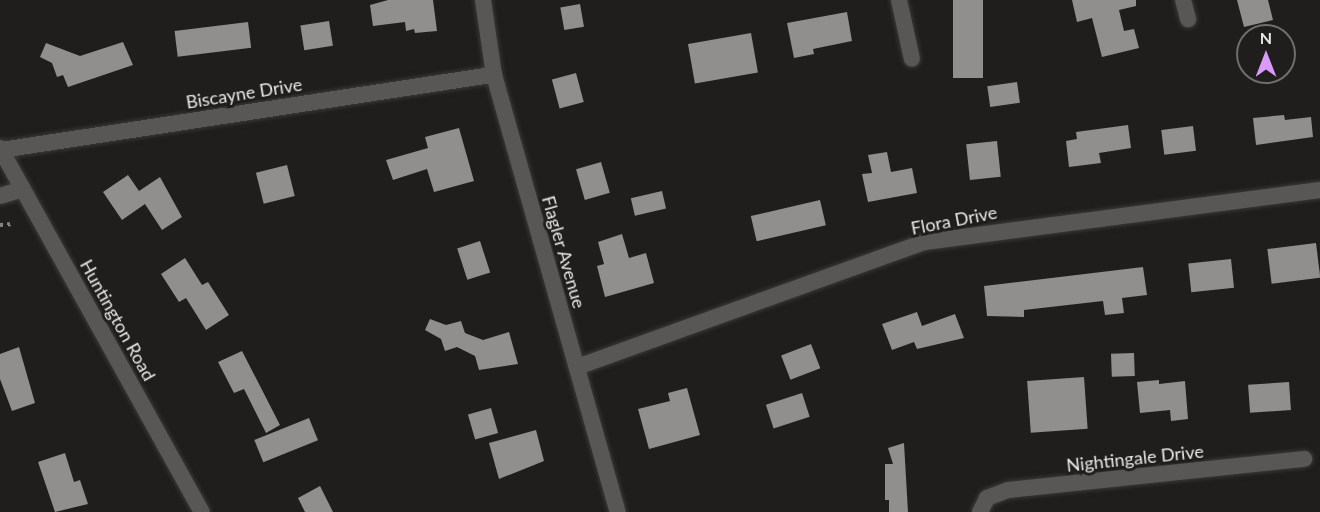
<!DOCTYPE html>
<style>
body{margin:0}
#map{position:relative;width:1320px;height:512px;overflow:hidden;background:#1f1e1c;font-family:Lato,sans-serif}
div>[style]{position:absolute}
.building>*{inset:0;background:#918f8d;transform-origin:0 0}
.path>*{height:4px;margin-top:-2px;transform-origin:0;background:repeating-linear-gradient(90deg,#858483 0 3px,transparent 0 7.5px)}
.roads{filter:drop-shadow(0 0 2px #3a3937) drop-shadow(0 0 2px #3a3937)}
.minor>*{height:16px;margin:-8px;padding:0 8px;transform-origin:8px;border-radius:8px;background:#585755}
.secondary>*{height:16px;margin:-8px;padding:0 8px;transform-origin:8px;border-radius:8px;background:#585755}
span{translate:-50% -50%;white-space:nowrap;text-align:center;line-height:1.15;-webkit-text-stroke:6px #1f1e1c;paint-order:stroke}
.street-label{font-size:18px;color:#e8e7e6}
.north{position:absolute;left:1236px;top:24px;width:60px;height:60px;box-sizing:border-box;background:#1f1e1c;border:2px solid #6f6e6d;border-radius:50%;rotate:0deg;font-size:16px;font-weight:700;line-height:24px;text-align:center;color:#e8e7e6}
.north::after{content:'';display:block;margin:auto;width:21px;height:27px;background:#d89bf8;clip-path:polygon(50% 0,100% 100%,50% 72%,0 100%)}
</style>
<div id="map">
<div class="building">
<div style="clip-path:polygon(388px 0,433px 0,437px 31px,415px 33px,414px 29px,406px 31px,405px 22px,373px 26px,370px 5px)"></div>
<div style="left:953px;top:0;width:30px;height:78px"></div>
<div style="clip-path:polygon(1072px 0,1136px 0,1136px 6px,1119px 10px,1124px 31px,1134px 29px,1139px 48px,1102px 57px,1092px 18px,1077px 22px)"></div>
<div style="clip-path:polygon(1237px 0,1268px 0,1273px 20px,1244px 27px)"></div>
<div style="left:580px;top:4px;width:23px;height:20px;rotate:80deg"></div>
<div style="clip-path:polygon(847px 12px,852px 41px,813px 49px,814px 54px,794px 58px,787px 23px)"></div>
<div style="left:329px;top:21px;width:25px;height:29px;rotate:81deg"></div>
<div style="left:248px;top:22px;width:26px;height:74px;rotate:83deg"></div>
<div style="left:751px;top:33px;width:40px;height:64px;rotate:80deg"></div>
<div style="clip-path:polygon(123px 42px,133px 65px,68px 87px,63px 75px,57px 77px,52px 63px,40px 57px,46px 43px,80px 56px)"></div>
<div style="left:576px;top:73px;width:30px;height:25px;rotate:75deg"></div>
<div style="left:1017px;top:82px;width:21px;height:30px;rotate:82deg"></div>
<div style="clip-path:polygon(1284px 115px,1285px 120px,1311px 117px,1313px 137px,1256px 145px,1253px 118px)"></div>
<div style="clip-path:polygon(1128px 125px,1131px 148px,1099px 153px,1101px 163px,1069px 167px,1066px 141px,1077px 139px,1076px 132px)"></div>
<div style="left:1193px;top:126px;width:25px;height:32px;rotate:83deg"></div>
<div style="clip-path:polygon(459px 128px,474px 181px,434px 192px,427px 169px,393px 180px,386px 160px,428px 148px,425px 137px)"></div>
<div style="left:997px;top:141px;width:36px;height:31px;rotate:84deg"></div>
<div style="clip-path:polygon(887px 152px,891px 172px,912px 168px,917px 193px,868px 202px,862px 174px,872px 173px,868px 155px)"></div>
<div style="left:601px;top:162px;width:32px;height:26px;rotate:74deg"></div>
<div style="left:287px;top:165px;width:32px;height:32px;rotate:76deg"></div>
<div style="clip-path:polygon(128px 175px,139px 191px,160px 177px,182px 217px,162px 230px,145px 204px,122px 220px,103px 192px)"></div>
<div style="left:662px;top:191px;width:18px;height:32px;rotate:77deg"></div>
<div style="left:820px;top:200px;width:26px;height:71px;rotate:77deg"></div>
<div style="clip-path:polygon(622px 234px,629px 258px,646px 253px,654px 283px,605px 297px,597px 266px,604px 264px,598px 242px)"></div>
<div style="left:480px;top:241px;width:33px;height:24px;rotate:72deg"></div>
<div style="left:1316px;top:243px;width:35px;height:49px;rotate:83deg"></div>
<div style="clip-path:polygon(185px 258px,202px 285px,208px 282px,229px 315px,206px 330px,186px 298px,179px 302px,161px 274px)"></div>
<div style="left:1231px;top:259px;width:29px;height:43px;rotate:84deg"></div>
<div style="clip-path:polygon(1143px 267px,1147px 295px,1122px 298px,1124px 313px,1105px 315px,1103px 301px,1024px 310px,1024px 317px,987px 316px,984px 286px)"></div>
<div style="clip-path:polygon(917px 312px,922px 326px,955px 314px,964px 338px,917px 349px,914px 342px,892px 350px,882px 324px)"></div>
<div style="clip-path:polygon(430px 319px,446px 325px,461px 321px,465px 333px,483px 340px,509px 332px,518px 364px,479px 370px,475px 356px,457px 347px,445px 351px,441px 339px,425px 330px)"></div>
<div style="left:811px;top:344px;width:26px;height:32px;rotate:69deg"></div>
<div style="clip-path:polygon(19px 347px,35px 403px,12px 411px,0 379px,0 354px)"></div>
<div style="clip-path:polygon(242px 351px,280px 425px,266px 433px,244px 389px,234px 393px,218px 362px)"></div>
<div style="left:1134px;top:353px;width:23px;height:23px;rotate:88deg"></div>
<div style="left:1084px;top:377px;width:52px;height:57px;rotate:86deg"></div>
<div style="clip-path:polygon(1159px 380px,1159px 384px,1185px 381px,1188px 419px,1171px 421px,1170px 410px,1140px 413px,1137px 382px)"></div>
<div style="left:1289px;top:382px;width:28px;height:41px;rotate:86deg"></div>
<div style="clip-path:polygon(687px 388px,700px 435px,649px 449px,638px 409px,670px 401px,668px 393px)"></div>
<div style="left:802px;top:393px;width:25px;height:38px;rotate:72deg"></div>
<div style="left:491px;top:408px;width:26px;height:24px;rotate:74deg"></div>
<div style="left:309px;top:418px;width:24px;height:59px;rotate:68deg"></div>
<div style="clip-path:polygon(536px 430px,544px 461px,499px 479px,489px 443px)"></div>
<div style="clip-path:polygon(904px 443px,908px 512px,889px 512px,889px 500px,885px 500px,885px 464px,893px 464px,888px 448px)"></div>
<div style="clip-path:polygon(65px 453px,74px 482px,80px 480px,88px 504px,55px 512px,38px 462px)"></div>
<div style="clip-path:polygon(320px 486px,333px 512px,305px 512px,298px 498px)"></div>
</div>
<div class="path">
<div style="left:0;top:225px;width:13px;rotate:-4deg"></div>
</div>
<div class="roads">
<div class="minor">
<div style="left:483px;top:0;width:76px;rotate:81.7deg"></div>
<div style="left:494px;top:75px;width:454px;rotate:74.2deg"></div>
<div style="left:899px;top:0;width:60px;rotate:77.6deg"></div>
<div style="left:1183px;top:0;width:20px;rotate:75deg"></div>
<div style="left:1px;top:150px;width:499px;rotate:-8.7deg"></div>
<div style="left:0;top:196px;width:24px;rotate:-17deg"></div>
<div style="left:577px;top:367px;width:370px;rotate:-19.8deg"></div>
<div style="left:925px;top:242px;width:398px;rotate:-7.5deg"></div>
<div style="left:980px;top:512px;width:16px;rotate:-63deg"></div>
<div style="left:987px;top:498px;width:22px;rotate:-21deg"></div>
<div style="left:1008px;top:490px;width:298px;rotate:-6deg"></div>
</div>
<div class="secondary">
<div style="left:0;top:148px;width:416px;rotate:61deg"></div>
</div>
</div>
<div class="street-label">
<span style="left:244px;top:93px;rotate:-9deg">Biscayne Drive</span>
<span style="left:954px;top:220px;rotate:-11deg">Flora Drive</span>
<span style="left:564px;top:252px;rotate:74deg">Flagler Avenue</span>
<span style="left:118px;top:320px;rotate:61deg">Huntington Road</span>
<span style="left:1135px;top:458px;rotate:-6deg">Nightingale Drive</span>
</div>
<div class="north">N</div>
</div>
